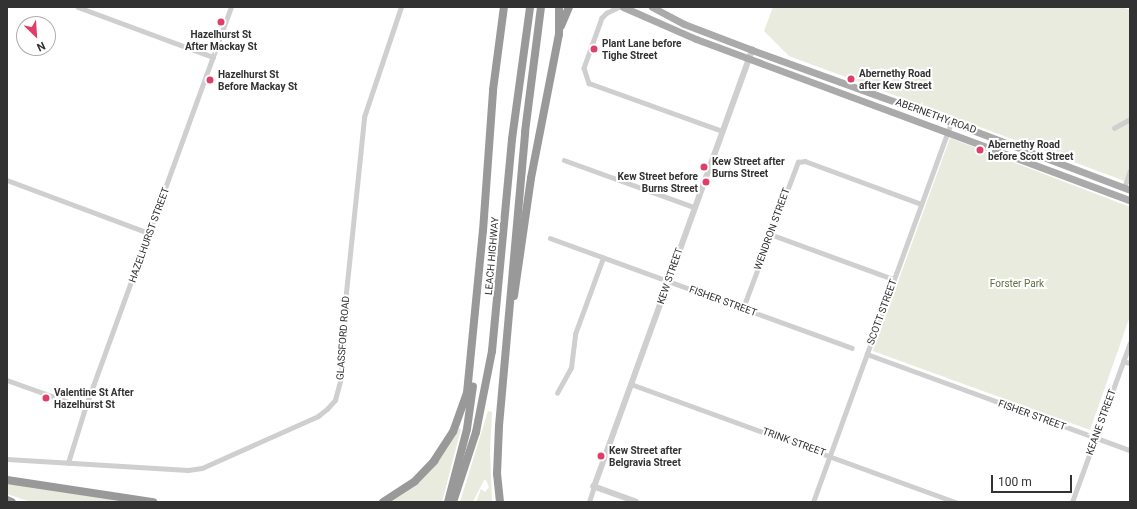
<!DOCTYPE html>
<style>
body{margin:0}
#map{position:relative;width:1137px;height:509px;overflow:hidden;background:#fff;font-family:Roboto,sans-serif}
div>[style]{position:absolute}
.green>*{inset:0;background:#e8ebde}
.minor>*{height:4.5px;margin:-2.25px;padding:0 2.25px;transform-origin:2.25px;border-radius:2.25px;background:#cfcfcf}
.tertiary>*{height:5.5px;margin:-2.75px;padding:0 2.75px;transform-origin:2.75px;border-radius:2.75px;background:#cfcfcf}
.primary>*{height:7px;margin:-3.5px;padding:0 3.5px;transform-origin:3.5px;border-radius:3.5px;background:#aaa}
.motorway>*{height:8px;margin:-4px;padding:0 4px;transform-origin:4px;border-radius:4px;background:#999}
.dots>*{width:11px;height:11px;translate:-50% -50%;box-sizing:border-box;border:2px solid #fff;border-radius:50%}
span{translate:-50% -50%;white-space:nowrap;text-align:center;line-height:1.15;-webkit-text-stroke:4px #fff;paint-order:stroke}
.poi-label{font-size:10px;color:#323232;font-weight:700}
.left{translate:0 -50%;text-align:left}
.right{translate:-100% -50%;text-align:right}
.street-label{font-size:10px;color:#323232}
.park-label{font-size:10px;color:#5e6d40}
.frame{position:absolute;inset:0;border:8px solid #323232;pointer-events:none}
.north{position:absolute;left:16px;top:16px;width:40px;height:40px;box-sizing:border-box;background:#fff;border:1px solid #adadad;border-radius:50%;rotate:155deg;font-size:11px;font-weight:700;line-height:16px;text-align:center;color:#323232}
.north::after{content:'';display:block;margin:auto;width:14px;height:18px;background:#e03e69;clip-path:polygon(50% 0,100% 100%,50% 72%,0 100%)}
.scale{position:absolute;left:991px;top:475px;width:81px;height:18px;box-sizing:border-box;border:2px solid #323232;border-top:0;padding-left:5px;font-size:12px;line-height:14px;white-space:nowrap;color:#323232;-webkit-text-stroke:3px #fff;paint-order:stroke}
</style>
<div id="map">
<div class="green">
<div style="clip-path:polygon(773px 7px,1122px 7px,1130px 10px,1130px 183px,789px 56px,764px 31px)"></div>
<div style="clip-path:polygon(950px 138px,1130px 207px,1130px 316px,1090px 430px,873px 351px)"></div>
<div style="clip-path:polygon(488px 411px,492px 412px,490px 450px,492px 502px,476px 502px,481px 489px,485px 492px,489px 487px,486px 480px,484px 480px,473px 502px,460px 502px)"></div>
<div style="clip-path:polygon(458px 428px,461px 429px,442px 502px,389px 502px,440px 459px)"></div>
<div style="clip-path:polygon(7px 484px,28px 486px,132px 502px,31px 502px,7px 494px)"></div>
</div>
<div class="minor">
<div style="left:78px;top:7px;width:144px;rotate:20.3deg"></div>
<div style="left:620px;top:7px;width:14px;rotate:155deg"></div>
<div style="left:607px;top:13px;width:7px;rotate:135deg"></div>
<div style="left:602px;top:18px;width:53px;rotate:109.8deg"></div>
<div style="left:584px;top:68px;width:16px;rotate:72deg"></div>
<div style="left:589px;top:83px;width:141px;rotate:19.8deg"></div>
<div style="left:1114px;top:128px;width:18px;rotate:-29deg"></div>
<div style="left:564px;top:160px;width:138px;rotate:19.9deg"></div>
<div style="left:7px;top:180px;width:152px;rotate:20.5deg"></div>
<div style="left:1124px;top:188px;width:18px;rotate:-71deg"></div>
<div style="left:770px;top:234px;width:131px;rotate:20.1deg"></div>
<div style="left:550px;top:238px;width:321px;rotate:20deg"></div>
<div style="left:743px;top:308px;width:156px;rotate:-69.4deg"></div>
<div style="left:798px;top:162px;width:7px;rotate:-8deg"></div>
<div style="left:805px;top:161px;width:124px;rotate:20.3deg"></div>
<div style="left:867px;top:354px;width:280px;rotate:20.1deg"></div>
<div style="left:1123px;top:361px;width:7px;rotate:16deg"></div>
<div style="left:7px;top:380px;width:83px;rotate:19.7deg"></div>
<div style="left:631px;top:384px;width:346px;rotate:20deg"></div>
<div style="left:557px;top:393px;width:29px;rotate:-61deg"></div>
<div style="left:571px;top:368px;width:34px;rotate:-83deg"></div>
<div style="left:575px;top:334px;width:81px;rotate:-69.8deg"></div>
<div style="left:7px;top:459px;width:181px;rotate:3.5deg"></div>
<div style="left:188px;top:470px;width:14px;rotate:-8deg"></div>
<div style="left:202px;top:468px;width:127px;rotate:-24.1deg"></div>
<div style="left:318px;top:416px;width:11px;rotate:-38deg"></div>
<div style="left:327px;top:409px;width:12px;rotate:-48deg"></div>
<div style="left:335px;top:400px;width:24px;rotate:-75deg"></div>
<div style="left:341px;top:377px;width:65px;rotate:-87.4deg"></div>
<div style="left:344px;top:312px;width:196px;rotate:-84.1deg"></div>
<div style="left:364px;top:117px;width:116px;rotate:-71.4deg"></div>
<div style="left:68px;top:463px;width:58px;rotate:-72.8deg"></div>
<div style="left:85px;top:408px;width:427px;rotate:-70deg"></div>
<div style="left:589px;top:502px;width:16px;rotate:-72deg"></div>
<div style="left:813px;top:502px;width:404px;rotate:-70deg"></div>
<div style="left:1072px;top:502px;width:169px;rotate:-70deg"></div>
</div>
<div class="tertiary">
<div style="left:636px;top:502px;width:45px;rotate:-160.3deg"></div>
<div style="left:594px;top:487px;width:465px;rotate:-70.1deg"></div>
</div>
<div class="primary">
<div style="left:623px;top:7px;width:80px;rotate:23.7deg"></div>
<div style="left:696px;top:39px;width:463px;rotate:20.4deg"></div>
<div style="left:652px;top:7px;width:36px;rotate:28deg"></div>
<div style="left:684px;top:24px;width:73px;rotate:20.9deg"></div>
<div style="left:752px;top:50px;width:212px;rotate:19.9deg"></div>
<div style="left:951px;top:122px;width:191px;rotate:20.8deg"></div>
</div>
<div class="motorway">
<div style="left:561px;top:26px;width:21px;rotate:-67deg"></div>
<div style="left:514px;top:296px;width:119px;rotate:-81.8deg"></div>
<div style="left:531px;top:178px;width:147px;rotate:-79deg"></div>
<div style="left:559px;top:34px;width:27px;rotate:-90deg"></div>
<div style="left:7px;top:480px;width:148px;rotate:8.6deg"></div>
<div style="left:7px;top:500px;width:5px;rotate:22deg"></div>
<div style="left:383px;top:502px;width:38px;rotate:-33deg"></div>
<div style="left:415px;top:481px;width:28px;rotate:-46deg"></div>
<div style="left:434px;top:461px;width:35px;rotate:-57deg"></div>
<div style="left:453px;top:432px;width:41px;rotate:-70.3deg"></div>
<div style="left:467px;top:393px;width:163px;rotate:-84.4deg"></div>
<div style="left:483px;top:231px;width:141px;rotate:-85.9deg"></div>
<div style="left:493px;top:90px;width:84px;rotate:-82.5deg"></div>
<div style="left:448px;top:502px;width:75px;rotate:-75.4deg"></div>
<div style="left:467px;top:429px;width:43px;rotate:-82.1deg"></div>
<div style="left:453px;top:502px;width:74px;rotate:-71.8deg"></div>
<div style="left:476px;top:432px;width:83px;rotate:-78.8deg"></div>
<div style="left:492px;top:351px;width:213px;rotate:-84.6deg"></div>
<div style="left:512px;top:139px;width:133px;rotate:-82.2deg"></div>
<div style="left:500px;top:502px;width:28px;rotate:-96deg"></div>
<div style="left:497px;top:474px;width:48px;rotate:-87.6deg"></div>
<div style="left:499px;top:426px;width:295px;rotate:-84.9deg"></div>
<div style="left:525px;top:132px;width:126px;rotate:-82.7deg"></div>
</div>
<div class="dots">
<div style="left:221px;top:22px;background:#e03e69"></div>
<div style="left:594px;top:49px;background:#e03e69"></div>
<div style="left:851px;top:79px;background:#e03e69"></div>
<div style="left:210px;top:80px;background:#e03e69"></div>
<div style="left:980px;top:150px;background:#e03e69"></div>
<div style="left:704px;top:167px;background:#e03e69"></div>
<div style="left:706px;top:182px;background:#e03e69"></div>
<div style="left:46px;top:398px;background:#e03e69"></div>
<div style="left:601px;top:456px;background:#e03e69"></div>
</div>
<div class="poi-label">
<span style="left:221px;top:40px">Hazelhurst St<br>After Mackay St</span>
<span class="left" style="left:602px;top:49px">Plant Lane before<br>Tighe Street</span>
<span class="left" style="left:859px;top:79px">Abernethy Road<br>after Kew Street</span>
<span class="left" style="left:218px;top:80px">Hazelhurst St<br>Before Mackay St</span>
<span class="left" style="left:988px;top:150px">Abernethy Road<br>before Scott Street</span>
<span class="left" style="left:712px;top:167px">Kew Street after<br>Burns Street</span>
<span class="right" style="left:698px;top:182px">Kew Street before<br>Burns Street</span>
<span class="left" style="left:54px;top:398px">Valentine St After<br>Hazelhurst St</span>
<span class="left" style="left:609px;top:456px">Kew Street after<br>Belgravia Street</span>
</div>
<div class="street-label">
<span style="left:936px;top:116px;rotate:20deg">ABERNETHY ROAD</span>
<span style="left:772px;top:229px;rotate:-70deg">WENDRON STREET</span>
<span style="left:149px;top:235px;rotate:-70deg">HAZELHURST STREET</span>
<span style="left:492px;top:256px;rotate:-85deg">LEACH HIGHWAY</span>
<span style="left:670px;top:276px;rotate:-71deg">KEW STREET</span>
<span style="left:723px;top:301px;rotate:20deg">FISHER STREET</span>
<span style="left:882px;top:312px;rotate:-70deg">SCOTT STREET</span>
<span style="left:343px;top:338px;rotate:-86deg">GLASSFORD ROAD</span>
<span style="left:1032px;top:415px;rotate:20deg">FISHER STREET</span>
<span style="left:1101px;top:422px;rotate:-70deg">KEANE STREET</span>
<span style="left:794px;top:442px;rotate:20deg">TRINK STREET</span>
</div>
<div class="park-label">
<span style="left:1017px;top:284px">Forster Park</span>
</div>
<div class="frame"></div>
<div class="north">N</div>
<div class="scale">100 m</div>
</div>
